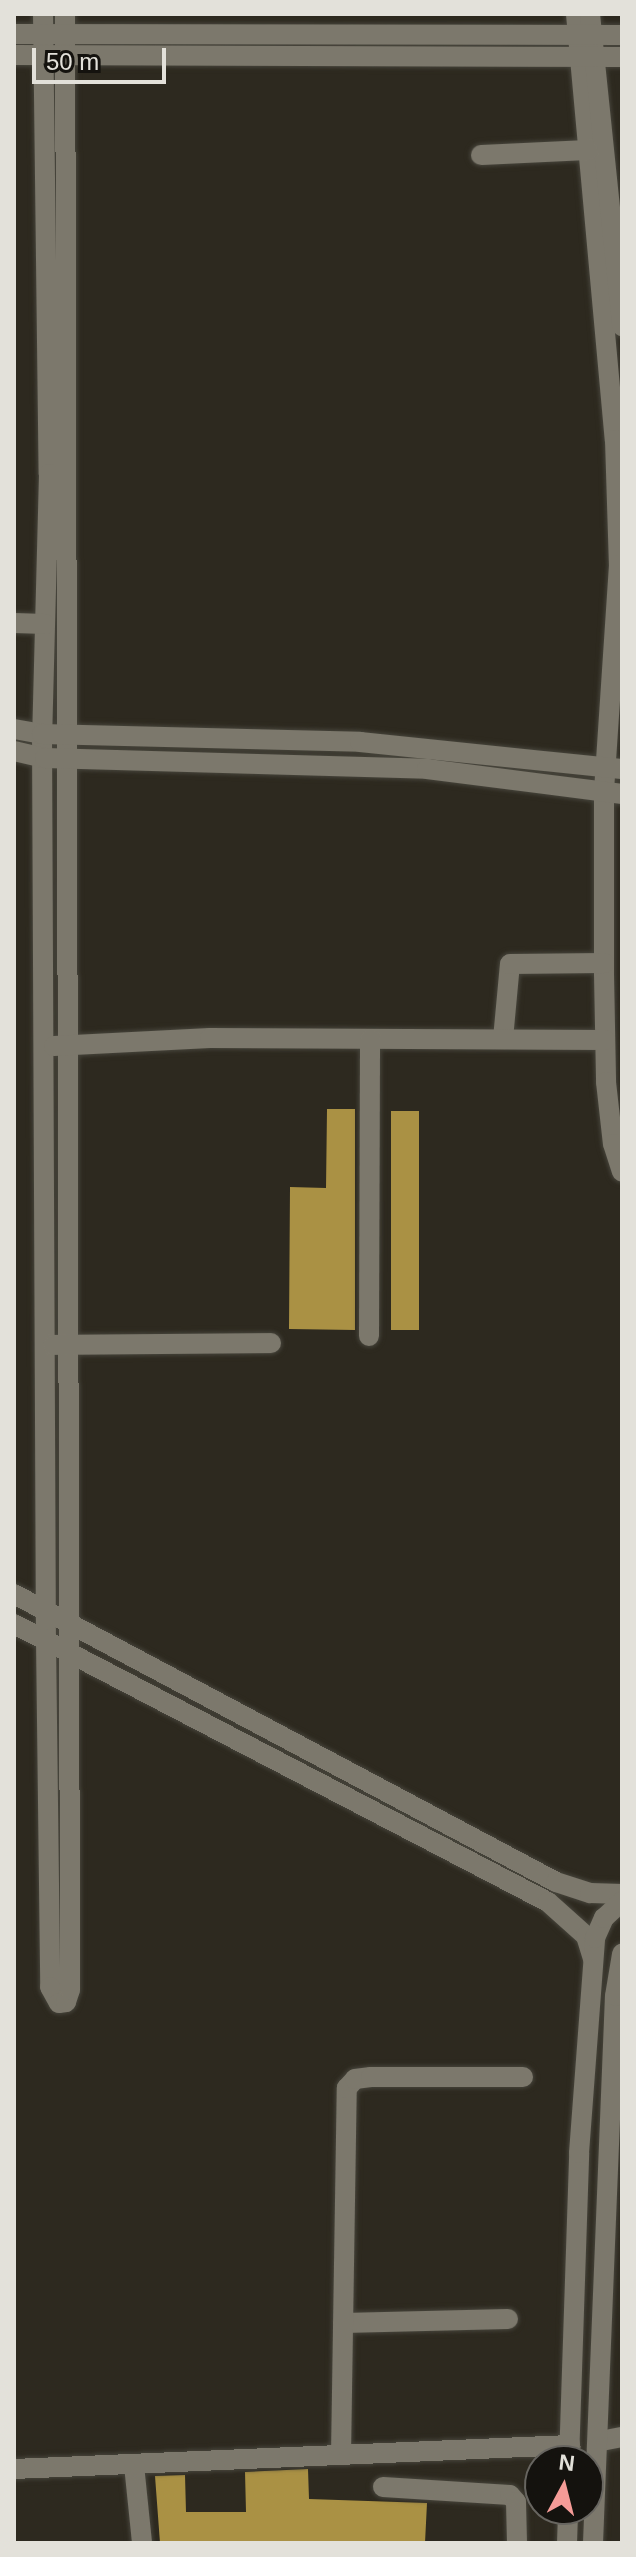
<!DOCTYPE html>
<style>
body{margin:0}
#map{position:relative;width:636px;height:2557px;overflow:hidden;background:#2d291f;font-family:Helvetica,sans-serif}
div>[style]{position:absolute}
.building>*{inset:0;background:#aa9144;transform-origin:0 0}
.roads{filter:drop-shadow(0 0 2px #46443b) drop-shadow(0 0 2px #46443b)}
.minor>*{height:20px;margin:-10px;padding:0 10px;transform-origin:10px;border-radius:10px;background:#7c786c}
span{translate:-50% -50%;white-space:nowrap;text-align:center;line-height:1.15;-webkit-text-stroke:8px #14120e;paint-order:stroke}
.frame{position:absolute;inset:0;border:16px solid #e3e1da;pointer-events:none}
.north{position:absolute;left:524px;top:2445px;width:80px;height:80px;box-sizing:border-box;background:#14120e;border:2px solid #676560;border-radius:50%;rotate:7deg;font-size:22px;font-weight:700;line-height:32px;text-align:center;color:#e3e1da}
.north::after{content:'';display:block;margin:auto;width:28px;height:36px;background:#f59b97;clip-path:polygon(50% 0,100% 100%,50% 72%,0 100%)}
.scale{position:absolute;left:32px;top:48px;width:134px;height:36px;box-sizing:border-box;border:4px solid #e3e1da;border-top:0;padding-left:10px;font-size:24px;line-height:28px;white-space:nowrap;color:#e3e1da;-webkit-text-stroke:6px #14120e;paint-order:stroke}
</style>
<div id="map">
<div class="building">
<div style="clip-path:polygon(327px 1109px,355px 1109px,355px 1330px,289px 1329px,290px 1187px,326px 1188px)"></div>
<div style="left:391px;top:1111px;width:28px;height:219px"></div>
<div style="clip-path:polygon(308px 2469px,309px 2499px,427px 2503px,425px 2543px,160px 2543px,155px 2476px,185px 2475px,186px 2512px,246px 2512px,245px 2472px)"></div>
</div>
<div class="roads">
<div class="minor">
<div style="left:43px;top:14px;width:460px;rotate:89.3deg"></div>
<div style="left:49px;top:474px;width:260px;rotate:91.5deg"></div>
<div style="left:42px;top:734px;width:905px;rotate:89.75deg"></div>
<div style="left:46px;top:1639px;width:348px;rotate:89.3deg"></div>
<div style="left:50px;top:1987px;width:18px;rotate:61deg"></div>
<div style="left:59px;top:2003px;width:7px;rotate:-8deg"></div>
<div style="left:66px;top:2002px;width:13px;rotate:-72deg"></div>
<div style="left:70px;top:1990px;width:1976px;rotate:-90.14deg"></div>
<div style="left:576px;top:14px;width:428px;rotate:84.8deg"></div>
<div style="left:615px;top:440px;width:125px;rotate:88.2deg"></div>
<div style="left:619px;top:565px;width:226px;rotate:93.8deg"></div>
<div style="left:604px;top:791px;width:183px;rotate:90deg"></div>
<div style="left:604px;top:974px;width:108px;rotate:88.9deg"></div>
<div style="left:606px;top:1082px;width:62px;rotate:83.6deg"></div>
<div style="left:613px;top:1144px;width:29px;rotate:72deg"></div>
<div style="left:590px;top:14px;width:314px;rotate:84.1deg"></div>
<div style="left:14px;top:34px;width:608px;rotate:0.09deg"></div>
<div style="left:14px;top:55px;width:608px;rotate:0.19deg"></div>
<div style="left:481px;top:155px;width:107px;rotate:-2.7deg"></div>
<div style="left:14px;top:623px;width:31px;rotate:2deg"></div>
<div style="left:14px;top:729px;width:28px;rotate:10deg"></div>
<div style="left:42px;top:734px;width:318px;rotate:1.4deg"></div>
<div style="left:360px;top:742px;width:263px;rotate:5.9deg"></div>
<div style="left:14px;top:751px;width:32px;rotate:13deg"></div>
<div style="left:45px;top:758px;width:382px;rotate:1.6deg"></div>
<div style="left:427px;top:769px;width:197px;rotate:7.3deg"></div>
<div style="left:503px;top:1039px;width:75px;rotate:-84.7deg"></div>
<div style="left:510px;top:964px;width:94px;rotate:-0.6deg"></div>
<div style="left:54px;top:1046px;width:156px;rotate:-2.9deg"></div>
<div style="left:210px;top:1038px;width:395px;rotate:0.3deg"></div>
<div style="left:369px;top:1336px;width:297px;rotate:-89.8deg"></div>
<div style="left:53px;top:1345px;width:218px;rotate:-0.5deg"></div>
<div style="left:14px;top:1594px;width:614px;rotate:27.98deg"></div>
<div style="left:556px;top:1882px;width:36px;rotate:18deg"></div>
<div style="left:590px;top:1893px;width:32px;rotate:2deg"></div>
<div style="left:14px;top:1624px;width:602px;rotate:27.5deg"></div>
<div style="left:548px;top:1902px;width:51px;rotate:41.8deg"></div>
<div style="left:586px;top:1936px;width:24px;rotate:73deg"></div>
<div style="left:343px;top:2323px;width:165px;rotate:-1.4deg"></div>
<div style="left:601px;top:2441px;width:21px;rotate:-11deg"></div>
<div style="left:341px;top:2455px;width:367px;rotate:-89.1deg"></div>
<div style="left:347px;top:2088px;width:12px;rotate:-48deg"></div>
<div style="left:355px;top:2079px;width:16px;rotate:-7deg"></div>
<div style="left:371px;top:2077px;width:152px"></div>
<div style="left:569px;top:2461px;width:308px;rotate:-88.1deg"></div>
<div style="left:579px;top:2153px;width:216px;rotate:-85.7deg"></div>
<div style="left:595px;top:1938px;width:22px;rotate:-66deg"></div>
<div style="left:604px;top:1918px;width:25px;rotate:-43deg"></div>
<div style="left:134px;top:2465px;width:78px;rotate:84.1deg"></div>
<div style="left:14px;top:2469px;width:557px;rotate:-2.47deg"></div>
<div style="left:383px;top:2487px;width:127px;rotate:3.6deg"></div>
<div style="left:510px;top:2495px;width:9px;rotate:49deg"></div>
<div style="left:516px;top:2502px;width:41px;rotate:88.6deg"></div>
<div style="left:567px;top:2543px;width:34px;rotate:-88deg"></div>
<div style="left:593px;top:2543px;width:547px;rotate:-87.7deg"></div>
<div style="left:615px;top:1996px;width:43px;rotate:-80.5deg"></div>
</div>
</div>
<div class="frame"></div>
<div class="north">N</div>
<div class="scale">50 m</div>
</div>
